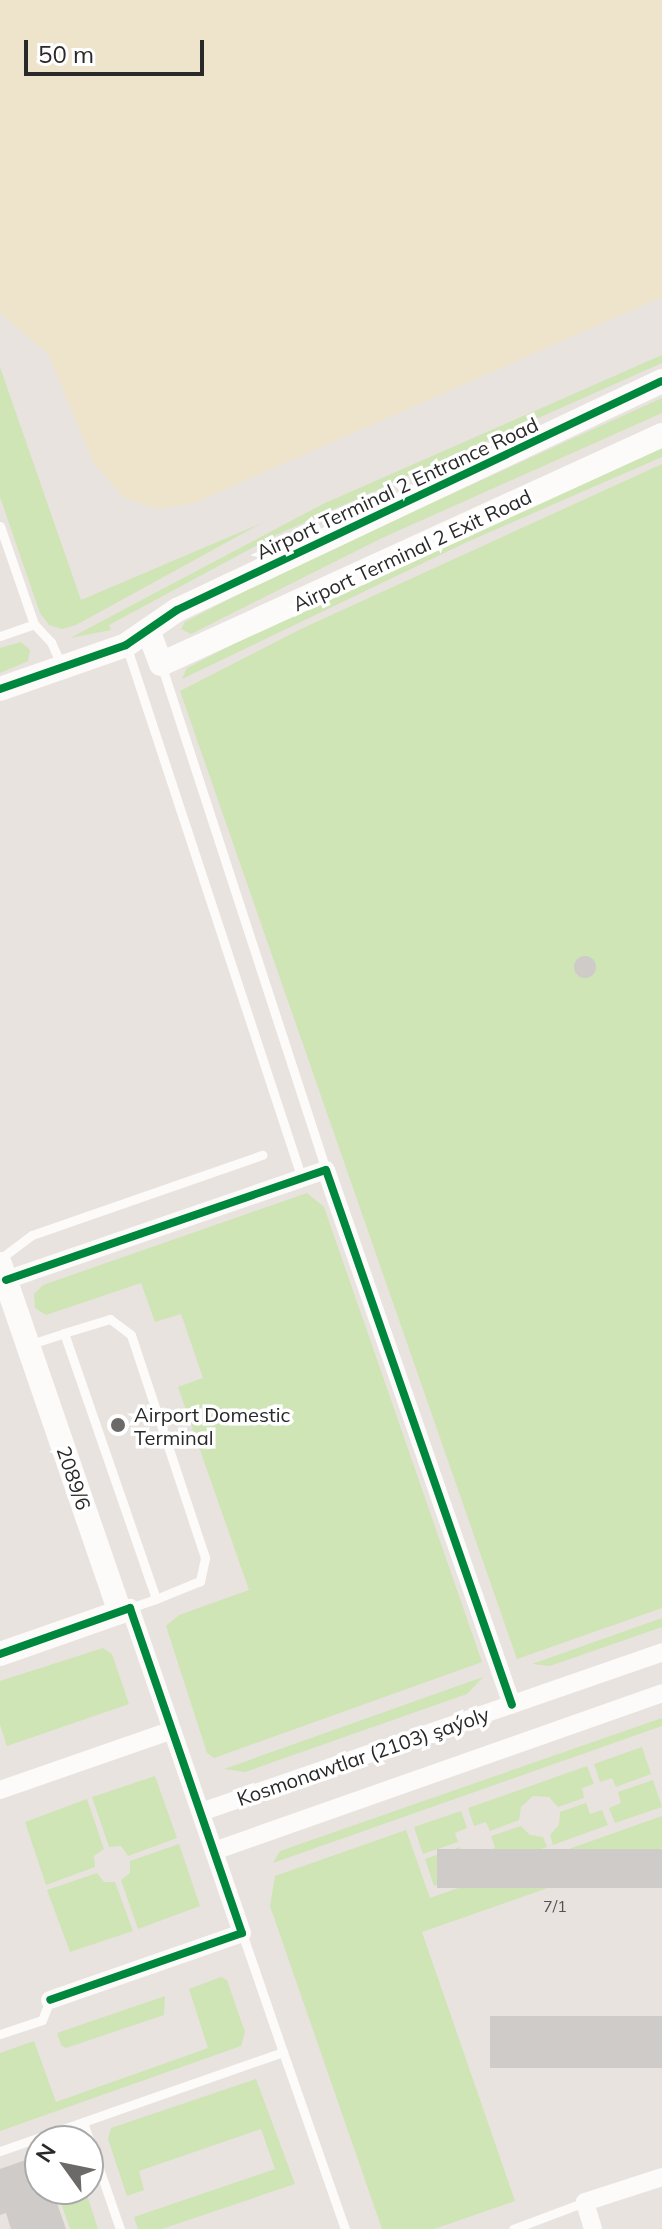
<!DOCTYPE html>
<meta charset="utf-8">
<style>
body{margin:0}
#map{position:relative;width:662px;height:2229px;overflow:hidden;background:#e8e3de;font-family:Mulish,sans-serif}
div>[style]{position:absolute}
.green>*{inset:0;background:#cfe5b5}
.sand>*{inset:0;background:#eee3cb}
.building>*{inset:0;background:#cecbc8;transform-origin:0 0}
.round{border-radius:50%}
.service>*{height:9px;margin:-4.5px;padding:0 4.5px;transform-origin:4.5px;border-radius:4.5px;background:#fcfbfa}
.minor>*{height:18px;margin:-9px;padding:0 9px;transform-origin:9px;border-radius:9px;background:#fcfbfa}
.tertiary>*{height:24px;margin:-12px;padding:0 12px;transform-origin:12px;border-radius:12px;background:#fcfbfa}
.cycleway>*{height:8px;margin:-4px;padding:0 4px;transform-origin:4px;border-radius:4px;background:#00873e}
.dots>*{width:22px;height:22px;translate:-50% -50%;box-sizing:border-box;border:4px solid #fff;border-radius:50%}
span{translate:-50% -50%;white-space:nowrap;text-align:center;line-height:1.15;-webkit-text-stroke:7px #fff;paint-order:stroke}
.number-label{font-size:16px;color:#535252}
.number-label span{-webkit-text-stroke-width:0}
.street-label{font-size:20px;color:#292929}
.poi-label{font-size:20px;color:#292929}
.left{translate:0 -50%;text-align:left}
.north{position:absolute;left:24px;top:2125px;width:80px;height:80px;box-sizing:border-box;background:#fff;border:2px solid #a9a9a9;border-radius:50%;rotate:303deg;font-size:22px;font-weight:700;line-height:32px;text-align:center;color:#292929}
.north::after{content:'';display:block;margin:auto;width:28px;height:36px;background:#6c6a68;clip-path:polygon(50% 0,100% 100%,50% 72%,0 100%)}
.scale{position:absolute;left:24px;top:40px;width:180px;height:36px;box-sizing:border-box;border:4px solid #292929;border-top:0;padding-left:10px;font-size:24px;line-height:28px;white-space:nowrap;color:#292929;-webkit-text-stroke:6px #fff;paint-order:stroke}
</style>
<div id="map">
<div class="green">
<div style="clip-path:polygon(662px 355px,662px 363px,276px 535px,109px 625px,111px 630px,70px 638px,323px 504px)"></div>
<div style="clip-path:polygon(0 367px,81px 600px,262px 523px,76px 625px,62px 629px,49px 625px,40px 613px,0 497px)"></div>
<div style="clip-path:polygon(662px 398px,662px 413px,382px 538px,191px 634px,181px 629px,185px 622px,297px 564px)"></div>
<div style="clip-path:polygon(662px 447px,662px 457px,467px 542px,182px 679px,187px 668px,294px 613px)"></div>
<div style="clip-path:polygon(662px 464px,662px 1608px,517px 1659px,180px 691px,303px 628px)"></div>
<div style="clip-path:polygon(21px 642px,30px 650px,28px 661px,0 673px,0 648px)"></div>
<div style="clip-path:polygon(307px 1193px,324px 1207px,482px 1662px,214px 1758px,207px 1753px,166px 1626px,179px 1615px,249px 1590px,178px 1387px,203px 1378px,181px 1314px,155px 1322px,141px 1283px,46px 1315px,35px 1308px,34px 1294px,43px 1285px)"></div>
<div style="clip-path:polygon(662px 1618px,662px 1627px,550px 1666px,532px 1664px)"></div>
<div style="clip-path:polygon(103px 1648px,112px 1654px,129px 1704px,7px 1746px,0 1725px,0 1681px)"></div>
<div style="clip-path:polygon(483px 1677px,467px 1694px,245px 1772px,224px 1769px)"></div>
<div style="clip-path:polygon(662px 1718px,662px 1726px,273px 1863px,280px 1851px)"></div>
<div style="clip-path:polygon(642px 1747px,651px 1774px,616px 1787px,612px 1778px,600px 1782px,594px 1764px)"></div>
<div style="clip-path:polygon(587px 1766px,594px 1784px,582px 1788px,584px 1798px,558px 1807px,549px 1797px,533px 1796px,521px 1807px,519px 1820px,490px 1831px,486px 1822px,474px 1826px,468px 1808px)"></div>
<div style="clip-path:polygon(155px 1776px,177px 1838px,128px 1856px,121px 1846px,109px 1847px,92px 1797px)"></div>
<div style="clip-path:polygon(653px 1780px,662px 1807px,615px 1823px,609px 1808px,621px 1803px,618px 1792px)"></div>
<div style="clip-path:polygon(87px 1799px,104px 1849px,94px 1856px,95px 1867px,46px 1885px,25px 1822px)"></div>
<div style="clip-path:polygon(586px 1803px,590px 1814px,602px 1810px,608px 1825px,553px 1845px,550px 1835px,559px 1825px,560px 1812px)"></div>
<div style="clip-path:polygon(461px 1811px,467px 1828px,455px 1833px,458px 1842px,423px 1854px,414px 1827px)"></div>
<div style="clip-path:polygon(662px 1816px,662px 1848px,422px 1932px,515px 2201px,434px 2229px,382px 2229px,270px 1906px,275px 1876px,406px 1830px,430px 1898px)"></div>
<div style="clip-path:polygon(521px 1826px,530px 1835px,543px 1837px,547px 1847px,488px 1867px,483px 1852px,495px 1848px,491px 1836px)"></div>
<div style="clip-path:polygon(179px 1844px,200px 1906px,138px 1929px,121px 1880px,130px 1873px,130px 1861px)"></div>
<div style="clip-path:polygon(460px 1847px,464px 1858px,476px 1854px,481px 1870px,434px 1886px,425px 1859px)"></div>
<div style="clip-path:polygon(97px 1873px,104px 1882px,115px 1882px,133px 1931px,70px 1952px,47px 1890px)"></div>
<div style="clip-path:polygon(221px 1977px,227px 1980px,245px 2032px,241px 2046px,0 2131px,0 2053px,34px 2041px,56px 2102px,208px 2048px,189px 1989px)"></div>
<div style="clip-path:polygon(165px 1996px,164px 2015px,66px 2048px,61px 2045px,57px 2033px)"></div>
<div style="clip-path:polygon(256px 2079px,295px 2184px,162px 2229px,138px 2229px,134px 2217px,275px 2169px,261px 2129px,139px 2171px,144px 2190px,127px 2196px,108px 2139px,111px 2128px)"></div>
<div style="clip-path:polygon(56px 2189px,85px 2189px,98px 2229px,70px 2229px)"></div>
</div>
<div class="sand">
<div style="clip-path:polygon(0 0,662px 0,662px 297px,192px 504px,157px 509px,124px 498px,93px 462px,48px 354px,0 313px)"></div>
</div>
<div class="building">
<div class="round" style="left:574px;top:956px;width:22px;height:22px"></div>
<div style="left:662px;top:1849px;width:39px;height:225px;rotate:90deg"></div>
<div style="left:662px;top:2016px;width:52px;height:172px;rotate:90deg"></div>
<div style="clip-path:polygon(40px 2155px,40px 2189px,52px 2189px,66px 2229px,11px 2229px,6px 2213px,0 2215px,0 2169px)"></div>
</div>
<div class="service">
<div style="left:0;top:526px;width:104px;rotate:70.9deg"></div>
<div style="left:34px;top:624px;width:25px;rotate:47deg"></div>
<div style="left:51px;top:642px;width:27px;rotate:66deg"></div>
<div style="left:0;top:636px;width:36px;rotate:-19deg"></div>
<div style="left:127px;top:648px;width:559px;rotate:71.76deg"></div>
<div style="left:161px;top:664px;width:532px;rotate:71.94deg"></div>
<div style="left:0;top:1259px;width:40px;rotate:-37deg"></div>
<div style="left:32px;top:1235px;width:244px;rotate:-19.2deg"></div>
<div style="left:64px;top:1333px;width:48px;rotate:-16.9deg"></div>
<div style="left:110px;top:1319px;width:26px;rotate:37deg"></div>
<div style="left:131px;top:1335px;width:235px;rotate:71.6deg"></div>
<div style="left:205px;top:1558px;width:24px;rotate:102deg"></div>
<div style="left:200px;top:1581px;width:48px;rotate:157.8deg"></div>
<div style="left:28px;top:1345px;width:38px;rotate:-18deg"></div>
<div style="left:64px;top:1333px;width:281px;rotate:70.9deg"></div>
<div style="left:156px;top:1599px;width:28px;rotate:161deg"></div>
<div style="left:242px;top:1933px;width:126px;rotate:71deg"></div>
<div style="left:0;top:2034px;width:44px;rotate:-18.4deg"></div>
<div style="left:42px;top:2020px;width:22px;rotate:-68deg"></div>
<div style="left:0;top:2151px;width:88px;rotate:-19.3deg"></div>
<div style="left:120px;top:2229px;width:113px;rotate:-109.1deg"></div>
<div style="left:83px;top:2122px;width:212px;rotate:-19.3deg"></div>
<div style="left:283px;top:2052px;width:188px;rotate:70.7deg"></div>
<div style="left:513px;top:2229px;width:77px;rotate:-20.6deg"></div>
</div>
<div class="minor">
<div style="left:6px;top:1280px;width:338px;rotate:-19deg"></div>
<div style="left:326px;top:1170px;width:566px;rotate:70.83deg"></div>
<div style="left:0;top:1790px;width:182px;rotate:-19.2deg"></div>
<div style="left:201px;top:1812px;width:488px;rotate:-19.1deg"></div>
<div style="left:214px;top:1851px;width:475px;rotate:-19.4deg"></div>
<div style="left:50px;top:2000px;width:203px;rotate:-19.2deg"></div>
<div style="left:242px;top:1933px;width:344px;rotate:-109deg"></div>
<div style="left:130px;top:1608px;width:11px;rotate:158deg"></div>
<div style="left:593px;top:2229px;width:28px;rotate:-107deg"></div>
<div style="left:585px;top:2202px;width:81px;rotate:-18deg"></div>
</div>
<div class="tertiary">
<div style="left:148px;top:630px;width:36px;rotate:69deg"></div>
<div style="left:161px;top:664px;width:551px;rotate:-24.56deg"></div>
<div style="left:0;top:689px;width:133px;rotate:-19.2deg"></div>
<div style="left:126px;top:645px;width:62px;rotate:-34.5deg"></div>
<div style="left:177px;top:610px;width:536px;rotate:-25.28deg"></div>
<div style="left:0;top:1264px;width:368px;rotate:71deg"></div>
<div style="left:120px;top:1612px;width:127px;rotate:160.7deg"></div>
</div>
<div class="cycleway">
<div style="left:0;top:689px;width:133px;rotate:-19.2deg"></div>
<div style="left:126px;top:645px;width:62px;rotate:-34.5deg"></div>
<div style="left:177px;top:610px;width:536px;rotate:-25.28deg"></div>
<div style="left:6px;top:1280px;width:338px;rotate:-19deg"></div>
<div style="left:326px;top:1170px;width:566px;rotate:70.83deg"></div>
<div style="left:0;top:1654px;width:138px;rotate:-19.5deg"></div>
<div style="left:130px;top:1608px;width:344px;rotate:71deg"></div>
<div style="left:242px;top:1933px;width:203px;rotate:160.8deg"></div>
</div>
<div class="dots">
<div style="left:118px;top:1425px;background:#6c6a68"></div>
</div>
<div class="number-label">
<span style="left:555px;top:1906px">7/1</span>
</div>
<div class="street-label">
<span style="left:397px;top:488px;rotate:-25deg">Airport Terminal 2 Entrance Road</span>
<span style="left:412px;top:550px;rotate:-25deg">Airport Terminal 2 Exit Road</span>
<span style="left:74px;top:1478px;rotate:71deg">2089/6</span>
<span style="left:363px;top:1756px;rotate:-19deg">Kosmonawtlar (2103) şaýoly</span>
</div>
<div class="poi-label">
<span class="left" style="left:134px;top:1426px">Airport Domestic<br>Terminal</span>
</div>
<div class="north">N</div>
<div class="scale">50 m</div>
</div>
